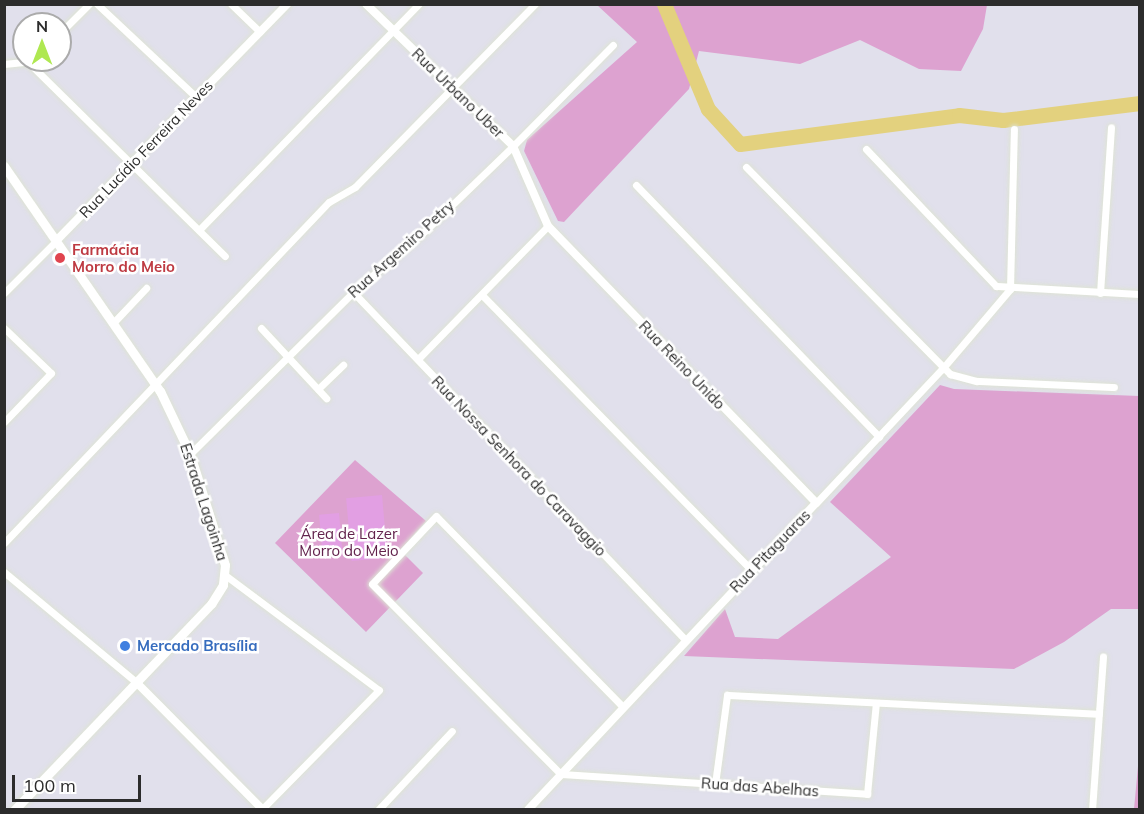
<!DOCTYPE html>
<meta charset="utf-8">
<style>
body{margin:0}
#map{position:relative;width:1144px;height:814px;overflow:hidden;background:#e1e0ec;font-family:Mulish,sans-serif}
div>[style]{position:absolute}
.green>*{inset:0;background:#dda2d0}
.pitch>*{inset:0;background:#e29fe3;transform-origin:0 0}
.river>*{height:15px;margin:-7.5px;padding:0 7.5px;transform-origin:7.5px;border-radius:7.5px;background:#e3d17e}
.roads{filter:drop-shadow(0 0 2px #dee3d5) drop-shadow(0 0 2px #dee3d5)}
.minor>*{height:7px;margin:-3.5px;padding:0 3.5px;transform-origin:3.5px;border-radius:3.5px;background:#fff}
.tertiary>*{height:8px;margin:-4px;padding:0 4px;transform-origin:4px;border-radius:4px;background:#fff}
.secondary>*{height:9px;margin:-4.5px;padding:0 4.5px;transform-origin:4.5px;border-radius:4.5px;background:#fff}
.dots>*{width:16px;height:16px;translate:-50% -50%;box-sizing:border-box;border:3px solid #fff;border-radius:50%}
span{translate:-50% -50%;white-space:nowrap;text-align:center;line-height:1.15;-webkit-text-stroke:5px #fff;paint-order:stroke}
.street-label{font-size:15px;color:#2c2c2c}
.health-label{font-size:15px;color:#be3a42;font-weight:700}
.left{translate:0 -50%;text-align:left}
.park-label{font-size:15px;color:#62224c}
.shop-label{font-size:15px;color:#366cbe;font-weight:700}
.frame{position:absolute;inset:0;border:6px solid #2c2c2c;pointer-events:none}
.north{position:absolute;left:12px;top:12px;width:60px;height:60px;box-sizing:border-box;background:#fff;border:2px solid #ababab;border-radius:50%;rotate:0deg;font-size:16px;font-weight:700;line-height:24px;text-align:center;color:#2c2c2c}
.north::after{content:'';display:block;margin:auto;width:21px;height:27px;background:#afe851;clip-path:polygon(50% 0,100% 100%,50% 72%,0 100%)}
.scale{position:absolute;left:12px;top:775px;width:129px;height:27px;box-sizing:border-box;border:3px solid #2c2c2c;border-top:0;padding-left:8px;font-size:18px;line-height:21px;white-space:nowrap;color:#2c2c2c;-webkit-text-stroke:4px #fff;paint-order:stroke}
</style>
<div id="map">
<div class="green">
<div style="clip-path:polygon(597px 5px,987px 5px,983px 29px,961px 71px,919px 69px,860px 40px,800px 64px,699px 51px,689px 89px,564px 222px,558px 221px,524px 151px,527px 140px,637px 42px)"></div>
<div style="clip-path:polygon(1139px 333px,1139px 609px,1111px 609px,1064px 642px,1014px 669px,684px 656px,725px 609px,735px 637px,778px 639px,891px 557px,830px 502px,940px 385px,954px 389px,1139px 396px)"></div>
<div style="clip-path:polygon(355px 460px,426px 521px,400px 550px,423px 573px,366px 632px,275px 543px)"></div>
<div style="clip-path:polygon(1139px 756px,1139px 809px,1134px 809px,1138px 766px)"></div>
</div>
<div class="pitch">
<div style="left:382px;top:495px;width:63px;height:36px;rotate:85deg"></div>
<div style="left:339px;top:513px;width:37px;height:20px;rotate:85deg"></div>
</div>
<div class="river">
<div style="left:664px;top:4px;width:114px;rotate:67.3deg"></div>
<div style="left:708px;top:109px;width:47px;rotate:47.6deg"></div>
<div style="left:740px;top:144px;width:221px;rotate:-7.5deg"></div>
<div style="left:959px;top:115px;width:44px;rotate:6.5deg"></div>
<div style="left:1003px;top:120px;width:138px;rotate:-7.1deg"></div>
</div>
<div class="roads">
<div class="minor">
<div style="left:97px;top:4px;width:136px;rotate:43.2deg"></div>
<div style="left:231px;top:4px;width:40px;rotate:44deg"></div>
<div style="left:60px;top:33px;width:41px;rotate:-45deg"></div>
<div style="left:29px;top:63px;width:275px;rotate:44.6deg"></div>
<div style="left:4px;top:64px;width:27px;rotate:-6deg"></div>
<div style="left:866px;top:149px;width:189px;rotate:46.5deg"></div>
<div style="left:996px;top:286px;width:144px;rotate:3.2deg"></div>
<div style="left:746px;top:167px;width:291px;rotate:45.4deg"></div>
<div style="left:950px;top:374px;width:28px;rotate:15deg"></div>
<div style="left:977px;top:381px;width:137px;rotate:2.5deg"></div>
<div style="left:636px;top:185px;width:350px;rotate:46deg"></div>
<div style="left:199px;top:230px;width:315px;rotate:-45.8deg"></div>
<div style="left:1010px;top:289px;width:160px;rotate:-88.6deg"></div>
<div style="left:353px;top:292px;width:481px;rotate:46.3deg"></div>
<div style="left:4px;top:293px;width:75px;rotate:-45deg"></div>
<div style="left:1100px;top:293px;width:166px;rotate:-86.2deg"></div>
<div style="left:482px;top:295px;width:385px;rotate:45.6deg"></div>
<div style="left:114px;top:322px;width:47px;rotate:-46.7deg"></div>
<div style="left:4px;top:328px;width:65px;rotate:43.8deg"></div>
<div style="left:51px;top:373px;width:68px;rotate:133.8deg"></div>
<div style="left:261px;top:328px;width:96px;rotate:47.1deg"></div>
<div style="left:418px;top:359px;width:186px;rotate:-45.7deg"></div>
<div style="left:318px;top:389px;width:35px;rotate:-44deg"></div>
<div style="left:190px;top:454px;width:230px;rotate:-44.8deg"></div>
<div style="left:353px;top:292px;width:96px;rotate:-40.3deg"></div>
<div style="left:426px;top:230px;width:121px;rotate:-44deg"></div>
<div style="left:513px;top:146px;width:142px;rotate:-45.3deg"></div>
<div style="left:816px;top:503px;width:184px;rotate:-46.8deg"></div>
<div style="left:942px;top:369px;width:105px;rotate:-49.6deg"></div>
<div style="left:4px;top:543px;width:471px;rotate:-46.4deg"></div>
<div style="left:329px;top:202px;width:30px;rotate:-30deg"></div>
<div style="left:355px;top:187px;width:257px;rotate:-45.5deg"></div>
<div style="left:4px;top:572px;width:173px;rotate:39.8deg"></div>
<div style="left:225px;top:575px;width:192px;rotate:36.8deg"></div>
<div style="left:379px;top:690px;width:167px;rotate:134.5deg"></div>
<div style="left:623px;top:707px;width:267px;rotate:-134.4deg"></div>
<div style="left:436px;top:516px;width:93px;rotate:133.3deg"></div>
<div style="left:372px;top:584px;width:268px;rotate:45.2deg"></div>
<div style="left:561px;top:774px;width:307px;rotate:3.7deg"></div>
<div style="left:867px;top:794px;width:91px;rotate:-84.4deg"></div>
<div style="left:715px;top:784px;width:90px;rotate:-82.3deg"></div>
<div style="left:727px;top:695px;width:372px;rotate:2.9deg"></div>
<div style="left:378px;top:810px;width:108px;rotate:-46.9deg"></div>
<div style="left:1092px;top:810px;width:154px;rotate:-85.9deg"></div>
</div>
<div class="tertiary">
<div style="left:366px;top:4px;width:204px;rotate:44deg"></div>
<div style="left:513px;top:146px;width:87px;rotate:66.4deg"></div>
<div style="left:548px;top:226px;width:385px;rotate:45.9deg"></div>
<div style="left:816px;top:503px;width:421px;rotate:133.2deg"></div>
<div style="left:57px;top:240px;width:330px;rotate:-45.7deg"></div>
<div style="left:137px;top:683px;width:179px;rotate:45.2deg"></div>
</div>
<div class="secondary">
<div style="left:4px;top:166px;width:274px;rotate:55.3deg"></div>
<div style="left:160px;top:391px;width:70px;rotate:64.5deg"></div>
<div style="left:190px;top:454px;width:116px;rotate:72.5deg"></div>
<div style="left:225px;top:565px;width:20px;rotate:96deg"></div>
<div style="left:223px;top:585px;width:22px;rotate:122deg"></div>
<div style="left:211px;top:604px;width:285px;rotate:133.7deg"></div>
</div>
</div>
<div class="dots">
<div style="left:60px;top:258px;background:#e0444e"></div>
<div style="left:125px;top:646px;background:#3f7fe0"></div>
</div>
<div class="street-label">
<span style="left:458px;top:93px;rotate:44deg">Rua Urbano Uber</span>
<span style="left:146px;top:149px;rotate:-46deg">Rua Lucídio Ferreira Neves</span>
<span style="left:401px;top:249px;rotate:-42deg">Rua Argemiro Petry</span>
<span style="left:682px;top:365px;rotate:46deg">Rua Reino Unido</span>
<span style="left:519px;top:466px;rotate:46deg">Rua Nossa Senhora do Caravaggio</span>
<span style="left:204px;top:502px;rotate:72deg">Estrada Lagoinha</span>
<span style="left:770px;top:551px;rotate:-46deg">Rua Pitaguaras</span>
<span style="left:760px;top:787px;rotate:4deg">Rua das Abelhas</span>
</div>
<div class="health-label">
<span class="left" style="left:72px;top:258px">Farmácia<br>Morro do Meio</span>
</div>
<div class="park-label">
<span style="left:349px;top:542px">Área de Lazer<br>Morro do Meio</span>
</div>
<div class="shop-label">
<span class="left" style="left:137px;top:646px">Mercado Brasília</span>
</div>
<div class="frame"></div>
<div class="north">N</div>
<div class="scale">100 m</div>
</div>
